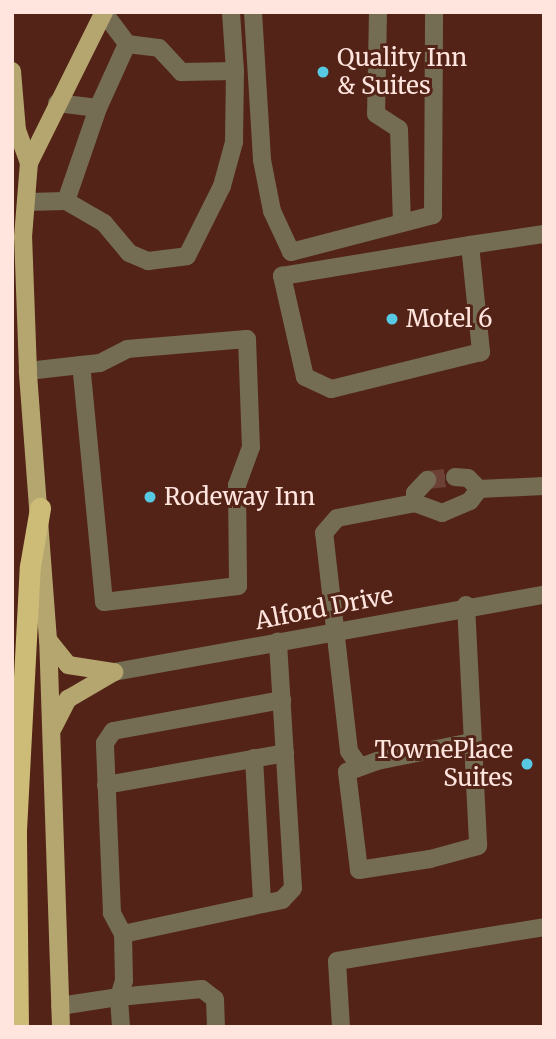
<!DOCTYPE html>
<style>
body{margin:0}
#map{position:relative;width:556px;height:1039px;overflow:hidden;background:#532317;font-family:Merriweather,serif}
div>[style]{position:absolute}
.minor-tunnel>*{height:18px;margin-top:-9px;transform-origin:0;background:repeating-linear-gradient(90deg,#6d4035 0 18px,transparent 0 27px)}
.minor>*{height:18px;margin:-9px;padding:0 9px;transform-origin:9px;border-radius:9px;background:#746d53}
.major>*{height:18px;margin:-9px;padding:0 9px;transform-origin:9px;border-radius:9px;background:#b4a66e}
.highway>*{height:21px;margin:-10.5px;padding:0 10.5px;transform-origin:10.5px;border-radius:10.5px;background:#cdbc78}
.dots>*{width:19px;height:19px;translate:-50% -50%;box-sizing:border-box;border:4px solid #532317;border-radius:50%}
span{translate:-50% -50%;white-space:nowrap;text-align:center;line-height:1.15;-webkit-text-stroke:6px #532317;paint-order:stroke}
.poi-label{font-size:24px;color:#ffe5de}
.left{translate:0 -50%;text-align:left}
.right{translate:-100% -50%;text-align:right}
.street-label{font-size:24px;color:#ffe5de}
.frame{position:absolute;inset:0;border:14px solid #ffe5de;pointer-events:none}
</style>
<div id="map">
<div class="minor-tunnel">
<div style="left:427px;top:480px;width:28px;rotate:-6deg"></div>
</div>
<div class="minor">
<div style="left:253px;top:12px;width:148px;rotate:86.5deg"></div>
<div style="left:262px;top:160px;width:52px;rotate:78.9deg"></div>
<div style="left:272px;top:211px;width:45px;rotate:65.1deg"></div>
<div style="left:291px;top:252px;width:147px;rotate:-14.6deg"></div>
<div style="left:433px;top:215px;width:203px;rotate:-89.7deg"></div>
<div style="left:378px;top:12px;width:102px;rotate:91.1deg"></div>
<div style="left:376px;top:114px;width:27px;rotate:33deg"></div>
<div style="left:399px;top:129px;width:94px;rotate:88.2deg"></div>
<div style="left:104px;top:13px;width:39px;rotate:53deg"></div>
<div style="left:127px;top:44px;width:32px;rotate:7deg"></div>
<div style="left:159px;top:48px;width:33px;rotate:47deg"></div>
<div style="left:181px;top:72px;width:54px;rotate:-1.1deg"></div>
<div style="left:235px;top:71px;width:59px;rotate:-93.9deg"></div>
<div style="left:57px;top:103px;width:41px;rotate:7deg"></div>
<div style="left:66px;top:201px;width:44px;rotate:30.1deg"></div>
<div style="left:104px;top:223px;width:39px;rotate:50deg"></div>
<div style="left:129px;top:253px;width:21px;rotate:23deg"></div>
<div style="left:148px;top:261px;width:39px;rotate:-7deg"></div>
<div style="left:187px;top:256px;width:78px;rotate:-63.4deg"></div>
<div style="left:222px;top:186px;width:46px;rotate:-74.7deg"></div>
<div style="left:234px;top:142px;width:71px;rotate:-89.2deg"></div>
<div style="left:26px;top:202px;width:40px;rotate:-1.4deg"></div>
<div style="left:66px;top:201px;width:98px;rotate:-71deg"></div>
<div style="left:98px;top:108px;width:70px;rotate:-65.6deg"></div>
<div style="left:470px;top:245px;width:108px;rotate:84.1deg"></div>
<div style="left:481px;top:352px;width:154px;rotate:166.1deg"></div>
<div style="left:331px;top:389px;width:29px;rotate:-155deg"></div>
<div style="left:305px;top:377px;width:104px;rotate:-102.8deg"></div>
<div style="left:282px;top:276px;width:191px;rotate:-9.4deg"></div>
<div style="left:470px;top:245px;width:75px;rotate:-8.5deg"></div>
<div style="left:28px;top:371px;width:53px;rotate:-6.5deg"></div>
<div style="left:81px;top:365px;width:19px;rotate:-6deg"></div>
<div style="left:100px;top:363px;width:30px;rotate:-27deg"></div>
<div style="left:127px;top:349px;width:120px;rotate:-4.8deg"></div>
<div style="left:247px;top:339px;width:108px;rotate:87.9deg"></div>
<div style="left:251px;top:447px;width:40px;rotate:110.2deg"></div>
<div style="left:237px;top:485px;width:101px;rotate:89.4deg"></div>
<div style="left:238px;top:586px;width:135px;rotate:173.2deg"></div>
<div style="left:104px;top:602px;width:238px;rotate:-95.5deg"></div>
<div style="left:455px;top:477px;width:13px;rotate:4deg"></div>
<div style="left:468px;top:478px;width:16px;rotate:45deg"></div>
<div style="left:415px;top:503px;width:10px;rotate:-90deg"></div>
<div style="left:415px;top:493px;width:18px;rotate:-47deg"></div>
<div style="left:466px;top:605px;width:241px;rotate:87.1deg"></div>
<div style="left:478px;top:846px;width:50px;rotate:164.8deg"></div>
<div style="left:430px;top:859px;width:72px;rotate:171.2deg"></div>
<div style="left:359px;top:870px;width:99px;rotate:-97deg"></div>
<div style="left:347px;top:772px;width:32px;rotate:-20deg"></div>
<div style="left:377px;top:761px;width:96px;rotate:-11.4deg"></div>
<div style="left:114px;top:672px;width:437px;rotate:-10.2deg"></div>
<div style="left:254px;top:758px;width:145px;rotate:86.8deg"></div>
<div style="left:360px;top:767px;width:19px;rotate:-125deg"></div>
<div style="left:349px;top:751px;width:219px;rotate:-96.5deg"></div>
<div style="left:324px;top:533px;width:20px;rotate:-49deg"></div>
<div style="left:337px;top:518px;width:79px;rotate:-10.9deg"></div>
<div style="left:415px;top:503px;width:29px;rotate:20deg"></div>
<div style="left:442px;top:513px;width:30px;rotate:-23deg"></div>
<div style="left:470px;top:501px;width:15px;rotate:-53deg"></div>
<div style="left:479px;top:489px;width:65px;rotate:-2.6deg"></div>
<div style="left:106px;top:785px;width:182px;rotate:-10.1deg"></div>
<div style="left:123px;top:934px;width:163px;rotate:-12.1deg"></div>
<div style="left:282px;top:900px;width:16px;rotate:-47deg"></div>
<div style="left:293px;top:888px;width:247px;rotate:-93.5deg"></div>
<div style="left:60px;top:1006px;width:60px;rotate:-8.7deg"></div>
<div style="left:119px;top:997px;width:17px;rotate:-73deg"></div>
<div style="left:124px;top:981px;width:47px;rotate:-91.2deg"></div>
<div style="left:123px;top:934px;width:24px;rotate:-118deg"></div>
<div style="left:112px;top:913px;width:170px;rotate:-92.4deg"></div>
<div style="left:105px;top:743px;width:14px;rotate:-56deg"></div>
<div style="left:113px;top:731px;width:172px;rotate:-10.4deg"></div>
<div style="left:121px;top:1027px;width:30px;rotate:-94deg"></div>
<div style="left:119px;top:997px;width:83px;rotate:-5.5deg"></div>
<div style="left:202px;top:989px;width:16px;rotate:38deg"></div>
<div style="left:215px;top:999px;width:28px;rotate:88deg"></div>
<div style="left:341px;top:1027px;width:66px;rotate:-93.5deg"></div>
<div style="left:337px;top:961px;width:210px;rotate:-9.3deg"></div>
</div>
<div class="major">
<div style="left:12px;top:71px;width:59px;rotate:85.2deg"></div>
<div style="left:17px;top:130px;width:35px;rotate:70deg"></div>
<div style="left:48px;top:640px;width:32px;rotate:51deg"></div>
<div style="left:68px;top:665px;width:47px;rotate:8.7deg"></div>
<div style="left:53px;top:728px;width:33px;rotate:-63deg"></div>
<div style="left:68px;top:699px;width:53px;rotate:-30.4deg"></div>
<div style="left:61px;top:1027px;width:387px;rotate:-91.9deg"></div>
<div style="left:48px;top:640px;width:270px;rotate:-94.3deg"></div>
<div style="left:28px;top:371px;width:134px;rotate:-92.1deg"></div>
<div style="left:23px;top:237px;width:74px;rotate:-85.4deg"></div>
<div style="left:29px;top:163px;width:169px;rotate:-63.6deg"></div>
</div>
<div class="highway">
<div style="left:18px;top:1027px;width:197px;rotate:-90.6deg"></div>
<div style="left:16px;top:830px;width:264px;rotate:-87deg"></div>
<div style="left:30px;top:566px;width:59px;rotate:-80.2deg"></div>
</div>
<div class="dots">
<div style="left:323px;top:72px;background:#58c9e3"></div>
<div style="left:392px;top:319px;background:#58c9e3"></div>
<div style="left:150px;top:497px;background:#58c9e3"></div>
<div style="left:527px;top:764px;background:#58c9e3"></div>
</div>
<div class="poi-label">
<span class="left" style="left:337px;top:72px">Quality Inn<br>&amp; Suites</span>
<span class="left" style="left:406px;top:319px">Motel 6</span>
<span class="left" style="left:164px;top:497px">Rodeway Inn</span>
<span class="right" style="left:513px;top:764px">TownePlace<br>Suites</span>
</div>
<div class="street-label">
<span style="left:324px;top:608px;rotate:-11deg">Alford Drive</span>
</div>
<div class="frame"></div>
</div>
